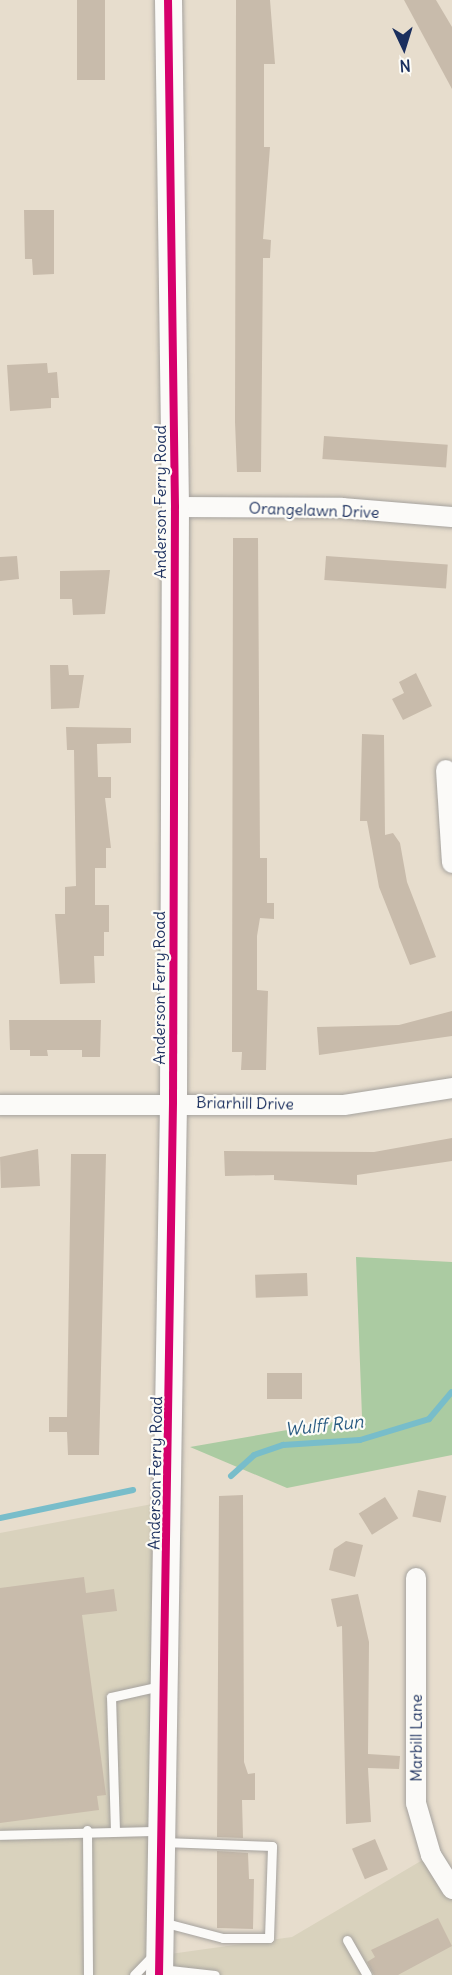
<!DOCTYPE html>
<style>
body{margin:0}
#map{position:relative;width:452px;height:1975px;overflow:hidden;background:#e7ddcd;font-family:Delius,sans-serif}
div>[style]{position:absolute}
.built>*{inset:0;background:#d9d2bd}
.forest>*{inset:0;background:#abcba2}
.stream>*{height:6px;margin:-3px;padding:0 3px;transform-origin:3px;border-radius:3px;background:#78bdca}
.building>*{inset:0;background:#c8bbab;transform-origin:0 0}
.roads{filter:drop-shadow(0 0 2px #a5a29e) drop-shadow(0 0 2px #a5a29e)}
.lane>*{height:9px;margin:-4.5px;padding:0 4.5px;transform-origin:4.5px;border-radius:4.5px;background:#fbfaf8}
.street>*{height:20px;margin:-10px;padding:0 10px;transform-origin:10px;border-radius:10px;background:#fbfaf8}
.secondary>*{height:27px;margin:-13.5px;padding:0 13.5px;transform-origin:13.5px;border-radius:13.5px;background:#fbfaf8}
.cycleway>*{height:8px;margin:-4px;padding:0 4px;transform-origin:4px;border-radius:4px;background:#d6006c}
span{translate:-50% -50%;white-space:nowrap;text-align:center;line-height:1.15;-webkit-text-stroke:4.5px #fdfcf7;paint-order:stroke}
.street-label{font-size:16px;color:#1b2f5e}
.water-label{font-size:18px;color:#2b5c83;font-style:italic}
.north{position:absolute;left:374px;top:18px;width:60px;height:60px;-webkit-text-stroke:4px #fdfcf7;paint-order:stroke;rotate:176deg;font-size:16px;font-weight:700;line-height:24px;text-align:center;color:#1b2f5e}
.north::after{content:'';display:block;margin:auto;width:21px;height:27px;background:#1b2f5e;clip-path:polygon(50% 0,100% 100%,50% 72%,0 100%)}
</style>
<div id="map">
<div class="built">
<div style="clip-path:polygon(168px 1501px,170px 1954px,292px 1937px,431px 1855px,452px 1889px,452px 1975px,0 1975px,0 1533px)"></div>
</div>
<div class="forest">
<div style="clip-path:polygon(356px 1257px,452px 1262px,452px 1455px,287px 1488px,190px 1447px,362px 1417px)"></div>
</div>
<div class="stream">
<div style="left:231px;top:1476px;width:31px;rotate:-42deg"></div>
<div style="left:254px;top:1455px;width:31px;rotate:-19deg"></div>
<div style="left:283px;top:1445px;width:77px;rotate:-3.7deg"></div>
<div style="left:360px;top:1440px;width:72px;rotate:-16.9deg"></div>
<div style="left:429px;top:1419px;width:35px;rotate:-50deg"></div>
<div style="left:0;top:1518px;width:136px;rotate:-11.9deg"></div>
</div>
<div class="building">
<div style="left:77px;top:0;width:28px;height:80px"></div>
<div style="clip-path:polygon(236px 0,270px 0,275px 64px,264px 64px,264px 147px,270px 147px,263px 239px,271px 240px,270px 258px,263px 258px,261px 472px,237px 472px,235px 422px)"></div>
<div style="clip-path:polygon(404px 0,436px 0,452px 27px,452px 89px)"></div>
<div style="clip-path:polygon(24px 210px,54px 210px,54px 274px,33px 275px,32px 259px,25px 259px)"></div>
<div style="clip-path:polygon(47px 363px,48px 373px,57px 372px,59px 398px,51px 398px,51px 408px,10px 411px,7px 365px)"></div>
<div style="left:324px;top:436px;width:124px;height:23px;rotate:4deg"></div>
<div style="clip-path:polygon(233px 538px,258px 538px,260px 858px,267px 858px,267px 903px,274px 903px,274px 919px,260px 918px,257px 936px,257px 990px,268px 991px,266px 1070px,241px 1070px,242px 1052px,232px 1052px)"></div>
<div style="clip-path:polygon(17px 556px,19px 579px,0 581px,0 557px)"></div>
<div style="left:326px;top:556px;width:122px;height:24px;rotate:4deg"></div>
<div style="clip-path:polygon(110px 570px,105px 614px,73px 615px,72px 599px,60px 599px,60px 571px)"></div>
<div style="clip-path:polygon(50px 665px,68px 665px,69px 675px,84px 675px,79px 708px,51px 709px)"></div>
<div style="clip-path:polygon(416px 673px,432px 706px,403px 720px,392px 699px,404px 693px,399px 682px)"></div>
<div style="clip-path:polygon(66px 727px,131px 728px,131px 743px,97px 744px,98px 777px,111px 777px,111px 798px,105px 798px,111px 848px,106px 848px,106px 868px,95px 868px,95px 905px,109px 905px,109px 932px,104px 932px,104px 956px,94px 956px,95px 983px,60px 984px,55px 914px,65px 914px,65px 887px,76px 886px,74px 750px,67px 750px)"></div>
<div style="clip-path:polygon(362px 734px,384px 735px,385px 835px,393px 833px,400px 843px,407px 882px,436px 957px,410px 965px,379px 887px,367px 821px,360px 821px)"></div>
<div style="clip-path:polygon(452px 1011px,452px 1036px,319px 1055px,317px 1027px,399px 1025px)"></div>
<div style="clip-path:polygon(9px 1020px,101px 1020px,100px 1057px,82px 1057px,82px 1050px,47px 1050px,48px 1056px,30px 1056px,30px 1050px,10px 1050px)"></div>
<div style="clip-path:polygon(452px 1138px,452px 1161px,357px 1175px,357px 1185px,274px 1180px,274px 1175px,225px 1176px,224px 1151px,374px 1152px)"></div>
<div style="clip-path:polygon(38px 1149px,40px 1186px,1px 1188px,0 1157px)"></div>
<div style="clip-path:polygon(71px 1154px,106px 1154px,99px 1455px,68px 1455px,67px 1432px,49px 1432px,49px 1417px,67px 1417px)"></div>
<div style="left:307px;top:1273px;width:23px;height:52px;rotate:88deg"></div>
<div style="left:267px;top:1373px;width:35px;height:26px"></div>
<div style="left:418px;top:1490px;width:29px;height:27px;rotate:12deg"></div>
<div style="clip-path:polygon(243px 1495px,244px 1762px,248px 1774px,255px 1773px,255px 1800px,242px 1800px,243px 1838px,217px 1837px,219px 1496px)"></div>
<div style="left:385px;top:1497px;width:25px;height:31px;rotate:58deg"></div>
<div style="clip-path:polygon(346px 1541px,363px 1545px,355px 1577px,329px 1570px,334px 1549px)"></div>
<div style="clip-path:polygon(84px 1577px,86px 1593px,114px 1589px,117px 1611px,82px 1615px,106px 1795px,97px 1796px,99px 1810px,0 1823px,0 1588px)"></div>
<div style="clip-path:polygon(358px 1594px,369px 1642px,368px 1754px,400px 1756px,399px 1769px,368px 1768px,371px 1822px,346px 1824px,342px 1626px,337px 1627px,331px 1599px)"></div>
<div style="left:375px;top:1839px;width:33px;height:25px;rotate:67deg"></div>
<div style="clip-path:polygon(217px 1851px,248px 1853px,249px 1879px,254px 1879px,253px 1929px,217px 1928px)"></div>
<div style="clip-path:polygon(438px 1918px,452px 1946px,398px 1975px,374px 1975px,367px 1962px,375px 1957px,371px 1950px)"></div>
</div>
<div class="roads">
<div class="lane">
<div style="left:87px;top:1830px;width:145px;rotate:89.6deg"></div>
<div style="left:115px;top:1831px;width:134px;rotate:-91.7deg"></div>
<div style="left:111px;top:1697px;width:50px;rotate:-12.7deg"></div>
<div style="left:0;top:1835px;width:158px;rotate:-1.5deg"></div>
<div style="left:162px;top:1922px;width:63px;rotate:14.7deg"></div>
<div style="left:223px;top:1938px;width:46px"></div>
<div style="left:269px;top:1938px;width:92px;rotate:-88.1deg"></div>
<div style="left:272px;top:1846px;width:109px;rotate:-177.9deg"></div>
<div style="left:347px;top:1940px;width:40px;rotate:60.3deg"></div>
<div style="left:161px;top:1969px;width:54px;rotate:6.3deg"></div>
<div style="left:134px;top:1975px;width:29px;rotate:-46deg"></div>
</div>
<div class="street">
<div style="left:175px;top:507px;width:167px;rotate:0.3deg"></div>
<div style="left:342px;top:508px;width:110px;rotate:4.7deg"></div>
<div style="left:446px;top:770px;width:93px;rotate:86.3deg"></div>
<div style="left:0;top:1105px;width:344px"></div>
<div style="left:344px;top:1105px;width:109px;rotate:-8.9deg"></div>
<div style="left:416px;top:1578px;width:225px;rotate:90deg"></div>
<div style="left:416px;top:1803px;width:54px;rotate:73.9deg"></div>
<div style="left:431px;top:1855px;width:40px;rotate:58deg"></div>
</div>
<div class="secondary">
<div style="left:159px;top:1975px;width:873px;rotate:-89.08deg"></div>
<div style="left:173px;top:1102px;width:595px;rotate:-89.81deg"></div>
<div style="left:175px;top:507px;width:507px;rotate:-90.79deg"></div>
</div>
</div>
<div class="cycleway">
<div style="left:159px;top:1975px;width:873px;rotate:-89.08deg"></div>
<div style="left:173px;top:1102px;width:595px;rotate:-89.81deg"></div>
<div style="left:175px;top:507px;width:507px;rotate:-90.79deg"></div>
</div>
<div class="street-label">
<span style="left:160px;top:502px;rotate:-90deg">Anderson Ferry Road</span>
<span style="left:314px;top:510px;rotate:2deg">Orangelawn Drive</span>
<span style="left:159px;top:988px;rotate:-90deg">Anderson Ferry Road</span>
<span style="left:245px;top:1103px;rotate:1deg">Briarhill Drive</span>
<span style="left:155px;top:1473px;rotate:-89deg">Anderson Ferry Road</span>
<span style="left:416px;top:1738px;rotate:-90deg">Marbill Lane</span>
</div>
<div class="water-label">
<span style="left:324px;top:1426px;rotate:-6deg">Wulff Run</span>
</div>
<div class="north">N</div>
</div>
